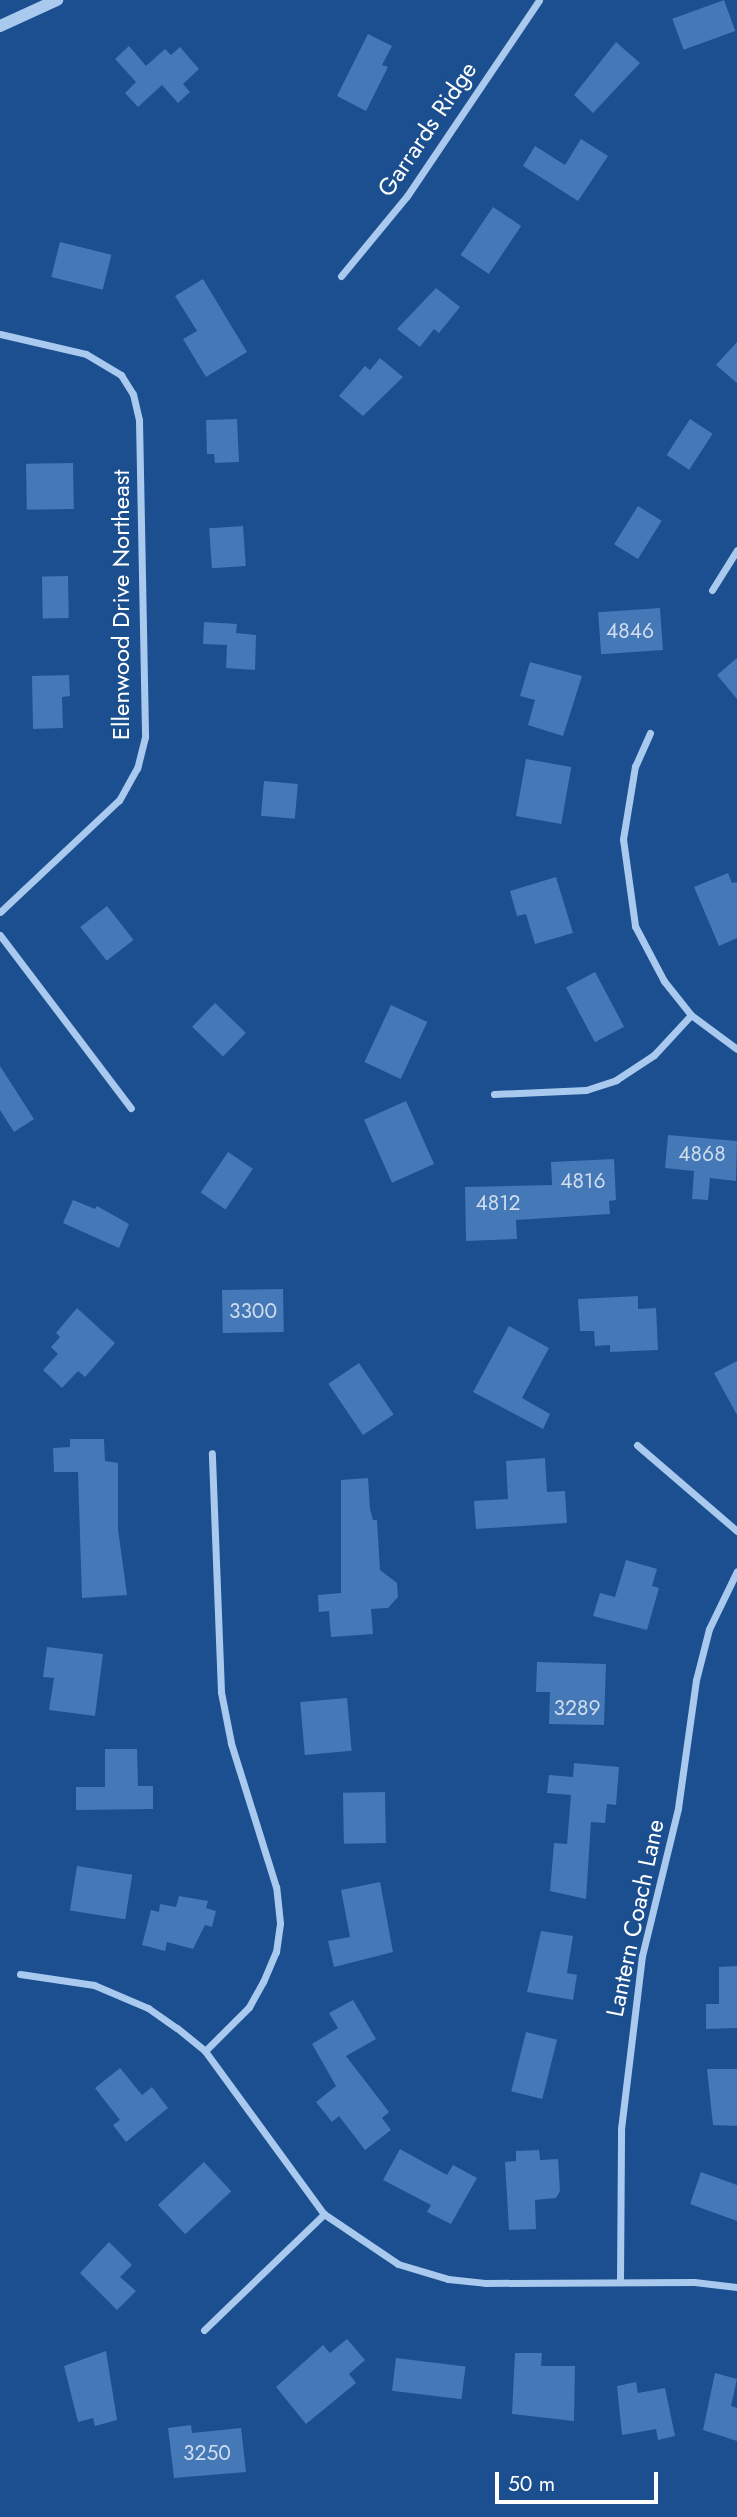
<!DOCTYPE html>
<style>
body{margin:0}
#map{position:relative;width:737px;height:2517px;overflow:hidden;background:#1b4f8f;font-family:Jost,sans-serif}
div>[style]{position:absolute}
.building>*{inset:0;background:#4478b7;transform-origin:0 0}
.minor>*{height:7px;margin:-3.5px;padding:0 3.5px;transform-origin:3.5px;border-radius:3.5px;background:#a9c9ee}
.tertiary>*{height:12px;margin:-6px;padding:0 6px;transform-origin:6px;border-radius:6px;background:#a9c9ee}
span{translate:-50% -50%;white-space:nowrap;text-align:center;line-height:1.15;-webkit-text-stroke:5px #1b4f8f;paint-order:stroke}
.number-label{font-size:21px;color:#d0dded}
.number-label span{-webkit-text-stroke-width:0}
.street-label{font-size:24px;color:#fff}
.scale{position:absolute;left:495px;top:2472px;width:163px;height:32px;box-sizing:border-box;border:4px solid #fff;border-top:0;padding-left:9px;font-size:21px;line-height:24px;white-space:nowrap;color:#fff;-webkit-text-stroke:5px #1b4f8f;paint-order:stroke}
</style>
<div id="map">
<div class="building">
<div style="left:724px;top:0;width:33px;height:55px;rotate:70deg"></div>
<div style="clip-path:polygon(368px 34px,392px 46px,382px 65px,388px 67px,366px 111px,337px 96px)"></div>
<div style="clip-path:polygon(616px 42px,640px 63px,593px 113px,574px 95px)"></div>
<div style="clip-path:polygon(129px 46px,146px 66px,165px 49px,171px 55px,180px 47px,199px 69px,183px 84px,190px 92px,178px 103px,162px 85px,138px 107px,125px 93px,136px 82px,115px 59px)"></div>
<div style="clip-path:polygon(581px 139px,608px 156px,578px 201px,523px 166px,535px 146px,565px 165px)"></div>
<div style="left:493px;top:207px;width:34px;height:58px;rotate:34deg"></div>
<div style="left:60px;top:242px;width:53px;height:36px;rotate:14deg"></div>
<div style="clip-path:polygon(203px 279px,247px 352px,206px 377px,183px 339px,197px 331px,175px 296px)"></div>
<div style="clip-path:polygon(436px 288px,460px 307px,439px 333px,434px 329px,420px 347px,397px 329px)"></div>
<div style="clip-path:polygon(737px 342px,737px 383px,716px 365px)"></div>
<div style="clip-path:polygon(380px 358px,403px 377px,363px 416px,339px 396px,365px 366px,370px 370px)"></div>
<div style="clip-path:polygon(237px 419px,239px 462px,215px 463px,214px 454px,207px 454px,206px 420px)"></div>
<div style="left:690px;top:419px;width:27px;height:43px;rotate:33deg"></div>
<div style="left:73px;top:463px;width:46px;height:47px;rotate:89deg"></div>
<div style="left:638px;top:506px;width:28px;height:45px;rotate:32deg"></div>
<div style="left:243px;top:526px;width:40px;height:34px;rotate:86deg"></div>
<div style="left:68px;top:576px;width:42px;height:26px;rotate:89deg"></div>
<div style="left:660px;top:608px;width:42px;height:62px;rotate:86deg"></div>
<div style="clip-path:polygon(204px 622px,237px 624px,236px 633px,256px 635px,255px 670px,226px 668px,227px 645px,203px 644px)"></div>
<div style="clip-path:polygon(737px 658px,737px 699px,717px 675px)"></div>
<div style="clip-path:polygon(530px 662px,582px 676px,563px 736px,528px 725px,535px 700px,520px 696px)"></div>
<div style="clip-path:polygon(69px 675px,70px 696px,62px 697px,63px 728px,33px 729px,32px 676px)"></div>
<div style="left:526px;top:759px;width:46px;height:58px;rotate:10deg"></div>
<div style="left:264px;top:781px;width:34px;height:35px;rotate:5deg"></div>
<div style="clip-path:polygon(728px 873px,732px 883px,737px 882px,737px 938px,719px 946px,694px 887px)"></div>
<div style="clip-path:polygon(556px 877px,573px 933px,535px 944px,526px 914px,517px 916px,510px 891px)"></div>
<div style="left:107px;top:906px;width:43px;height:34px;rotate:52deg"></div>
<div style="left:595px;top:972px;width:62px;height:33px;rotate:62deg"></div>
<div style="left:215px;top:1003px;width:43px;height:33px;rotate:44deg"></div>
<div style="left:391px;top:1005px;width:40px;height:63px;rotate:25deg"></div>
<div style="clip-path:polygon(0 1066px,34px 1119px,14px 1132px,0 1110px)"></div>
<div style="left:406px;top:1101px;width:69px;height:46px;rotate:66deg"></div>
<div style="clip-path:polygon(668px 1135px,737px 1141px,736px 1181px,710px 1178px,708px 1200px,692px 1199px,694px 1171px,665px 1168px)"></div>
<div style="left:228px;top:1152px;width:30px;height:49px;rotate:34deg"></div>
<div style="clip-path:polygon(614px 1159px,616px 1200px,609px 1201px,610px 1214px,516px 1220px,517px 1239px,466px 1241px,465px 1187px,552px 1185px,551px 1162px)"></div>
<div style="clip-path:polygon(73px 1200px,95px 1209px,97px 1206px,129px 1224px,119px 1248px,63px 1223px)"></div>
<div style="left:283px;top:1289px;width:43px;height:61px;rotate:89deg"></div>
<div style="clip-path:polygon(638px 1296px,638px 1309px,656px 1308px,658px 1350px,610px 1352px,610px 1345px,595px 1346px,594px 1331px,580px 1331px,578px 1299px)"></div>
<div style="clip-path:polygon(77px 1308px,115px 1343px,85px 1377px,78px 1371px,62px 1388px,43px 1370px,58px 1354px,51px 1347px,60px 1337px,56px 1333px)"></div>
<div style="clip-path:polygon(509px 1326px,549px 1348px,522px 1398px,550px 1414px,543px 1429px,473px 1392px)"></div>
<div style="clip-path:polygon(737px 1361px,737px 1415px,714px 1373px)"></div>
<div style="left:359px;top:1363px;width:62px;height:37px;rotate:56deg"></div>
<div style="clip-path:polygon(70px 1439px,104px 1439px,105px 1461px,118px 1463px,118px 1529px,127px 1595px,82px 1598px,78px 1472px,54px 1472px,53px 1448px,70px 1447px)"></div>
<div style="clip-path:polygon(545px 1458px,547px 1492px,565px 1491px,567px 1523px,476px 1529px,474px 1501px,508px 1499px,506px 1461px)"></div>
<div style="clip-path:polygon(368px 1478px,370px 1509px,373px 1520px,377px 1520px,380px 1570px,397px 1583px,398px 1597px,388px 1608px,371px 1609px,373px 1634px,331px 1637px,329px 1611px,319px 1612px,318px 1595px,341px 1593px,341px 1480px)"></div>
<div style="clip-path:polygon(626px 1560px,657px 1569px,652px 1586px,659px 1588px,647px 1630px,593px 1616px,600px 1593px,615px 1597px)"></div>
<div style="clip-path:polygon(47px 1647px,103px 1654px,95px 1716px,49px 1710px,54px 1678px,43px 1677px)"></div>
<div style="clip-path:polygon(537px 1662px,606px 1664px,604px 1725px,549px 1724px,550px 1692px,536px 1692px)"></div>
<div style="left:347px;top:1698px;width:53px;height:47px;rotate:85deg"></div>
<div style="clip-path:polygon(105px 1749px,137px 1749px,138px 1786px,153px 1786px,153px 1809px,76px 1810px,76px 1787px,105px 1787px)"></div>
<div style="clip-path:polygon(574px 1763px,619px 1767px,616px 1805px,607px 1804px,605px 1823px,591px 1822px,586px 1899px,550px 1891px,554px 1843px,567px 1844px,571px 1795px,547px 1793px,549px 1775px,573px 1777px)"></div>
<div style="left:385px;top:1792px;width:51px;height:42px;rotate:89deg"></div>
<div style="left:77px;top:1866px;width:56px;height:45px;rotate:9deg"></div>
<div style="clip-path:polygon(380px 1882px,393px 1952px,334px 1967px,328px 1941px,350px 1937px,341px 1890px)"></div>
<div style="clip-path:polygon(179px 1896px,208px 1901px,206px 1908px,216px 1911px,212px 1927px,205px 1925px,193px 1949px,167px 1942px,165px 1951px,142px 1945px,151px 1910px,159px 1912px,160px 1904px,176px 1907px)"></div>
<div style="clip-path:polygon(541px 1931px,573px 1936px,567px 1973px,577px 1975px,573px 2000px,527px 1992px)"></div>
<div style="clip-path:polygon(737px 1966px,737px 2028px,706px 2029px,706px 2004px,719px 2004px,719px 1967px)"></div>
<div style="clip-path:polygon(353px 2000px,376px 2039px,346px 2056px,389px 2112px,382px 2118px,391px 2130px,365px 2150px,339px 2116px,332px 2122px,316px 2102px,336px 2086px,312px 2044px,338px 2028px,329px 2013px)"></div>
<div style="left:526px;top:2032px;width:32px;height:61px;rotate:14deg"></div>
<div style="clip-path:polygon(120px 2068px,142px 2095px,152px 2087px,168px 2108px,126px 2142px,113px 2125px,120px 2120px,95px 2088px)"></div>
<div style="clip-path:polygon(707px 2069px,737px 2069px,737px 2126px,713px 2125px)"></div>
<div style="clip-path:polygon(400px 2149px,447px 2175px,453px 2165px,477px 2178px,451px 2224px,427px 2212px,431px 2205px,383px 2180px)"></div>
<div style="clip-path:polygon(539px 2150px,540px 2160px,558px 2159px,560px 2191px,556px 2198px,535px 2200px,536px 2229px,509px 2230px,505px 2162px,516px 2161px,516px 2151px)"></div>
<div style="left:204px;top:2162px;width:40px;height:63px;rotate:47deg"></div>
<div style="clip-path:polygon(701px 2172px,737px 2185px,737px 2221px,690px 2204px)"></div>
<div style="clip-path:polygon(109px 2242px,132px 2265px,120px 2277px,136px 2291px,117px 2310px,80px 2273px)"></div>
<div style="clip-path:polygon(347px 2339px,365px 2360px,349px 2374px,356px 2383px,306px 2424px,276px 2387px,323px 2345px,330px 2353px)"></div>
<div style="clip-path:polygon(106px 2351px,117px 2420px,95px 2426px,93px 2418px,78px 2422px,64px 2366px)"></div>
<div style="clip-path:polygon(515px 2353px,542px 2353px,541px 2366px,575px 2366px,574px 2421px,512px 2414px)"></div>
<div style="left:396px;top:2358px;width:70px;height:33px;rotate:7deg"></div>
<div style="clip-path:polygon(715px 2373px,737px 2379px,731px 2406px,737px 2408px,737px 2441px,703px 2430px)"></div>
<div style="clip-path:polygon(636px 2382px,638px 2393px,665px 2388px,675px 2436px,658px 2440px,656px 2429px,622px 2435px,617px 2386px)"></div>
<div style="clip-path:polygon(191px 2425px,192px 2433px,241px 2428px,246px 2472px,174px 2478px,168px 2428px)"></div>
</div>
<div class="minor">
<div style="left:341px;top:276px;width:104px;rotate:-50.5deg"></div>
<div style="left:407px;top:196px;width:236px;rotate:-56deg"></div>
<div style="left:0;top:334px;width:88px;rotate:13.1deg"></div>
<div style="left:86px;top:354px;width:41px;rotate:31deg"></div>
<div style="left:121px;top:375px;width:22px;rotate:58deg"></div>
<div style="left:133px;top:394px;width:27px;rotate:77deg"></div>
<div style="left:139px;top:420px;width:317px;rotate:88.9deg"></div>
<div style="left:145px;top:737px;width:32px;rotate:104deg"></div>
<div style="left:137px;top:768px;width:37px;rotate:119deg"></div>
<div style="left:119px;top:800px;width:163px;rotate:136.7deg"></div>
<div style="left:712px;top:590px;width:47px;rotate:-58deg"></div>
<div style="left:650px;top:733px;width:36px;rotate:114deg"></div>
<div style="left:635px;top:766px;width:74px;rotate:99.3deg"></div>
<div style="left:623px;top:839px;width:88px;rotate:82.1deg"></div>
<div style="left:635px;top:926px;width:62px;rotate:62.2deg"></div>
<div style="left:664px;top:981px;width:43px;rotate:51.5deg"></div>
<div style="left:691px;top:1015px;width:57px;rotate:36.5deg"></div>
<div style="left:0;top:935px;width:217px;rotate:52.9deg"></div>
<div style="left:494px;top:1094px;width:92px;rotate:-2.5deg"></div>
<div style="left:586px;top:1090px;width:32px;rotate:-18deg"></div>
<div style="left:616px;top:1080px;width:45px;rotate:-33.3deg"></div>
<div style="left:654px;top:1055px;width:54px;rotate:-47.2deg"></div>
<div style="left:637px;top:1445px;width:132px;rotate:40.7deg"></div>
<div style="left:20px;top:1974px;width:75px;rotate:8.5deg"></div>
<div style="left:94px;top:1985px;width:59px;rotate:23.1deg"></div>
<div style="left:148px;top:2008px;width:35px;rotate:35deg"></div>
<div style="left:177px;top:2028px;width:36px;rotate:39deg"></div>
<div style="left:205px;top:2051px;width:202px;rotate:53.9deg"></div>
<div style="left:324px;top:2214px;width:89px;rotate:34deg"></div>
<div style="left:398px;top:2264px;width:52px;rotate:16.7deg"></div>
<div style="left:448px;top:2279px;width:37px;rotate:6deg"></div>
<div style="left:485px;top:2283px;width:209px;rotate:-0.3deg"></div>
<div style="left:694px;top:2282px;width:43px;rotate:6.6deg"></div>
<div style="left:205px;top:2051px;width:62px;rotate:-45deg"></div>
<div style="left:249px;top:2007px;width:29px;rotate:-61deg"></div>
<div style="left:263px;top:1982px;width:33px;rotate:-67deg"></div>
<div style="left:276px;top:1952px;width:29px;rotate:-82deg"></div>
<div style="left:280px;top:1923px;width:36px;rotate:-96deg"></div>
<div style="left:276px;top:1887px;width:151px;rotate:-107.4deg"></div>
<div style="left:231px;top:1743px;width:52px;rotate:-101.1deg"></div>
<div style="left:221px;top:1692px;width:239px;rotate:-92.2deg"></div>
<div style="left:620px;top:2282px;width:153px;rotate:-89.6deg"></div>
<div style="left:621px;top:2129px;width:174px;rotate:-83.1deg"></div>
<div style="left:642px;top:1956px;width:152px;rotate:-76.3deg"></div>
<div style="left:678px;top:1808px;width:129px;rotate:-82deg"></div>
<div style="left:696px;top:1680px;width:53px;rotate:-75.7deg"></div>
<div style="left:709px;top:1629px;width:64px;rotate:-64.2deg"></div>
<div style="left:204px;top:2330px;width:167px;rotate:-44deg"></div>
</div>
<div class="tertiary">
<div style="left:0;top:26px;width:63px;rotate:-24.5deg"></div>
</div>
<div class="number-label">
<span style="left:630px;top:631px">4846</span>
<span style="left:702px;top:1154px">4868</span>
<span style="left:583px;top:1181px">4816</span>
<span style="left:498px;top:1203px">4812</span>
<span style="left:253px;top:1311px">3300</span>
<span style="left:577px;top:1708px">3289</span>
<span style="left:207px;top:2453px">3250</span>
</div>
<div class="street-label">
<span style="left:427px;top:129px;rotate:-56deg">Garrards Ridge</span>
<span style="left:121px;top:605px;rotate:-90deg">Ellenwood Drive Northeast</span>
<span style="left:635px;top:1918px;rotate:-78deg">Lantern Coach Lane</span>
</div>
<div class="scale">50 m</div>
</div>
